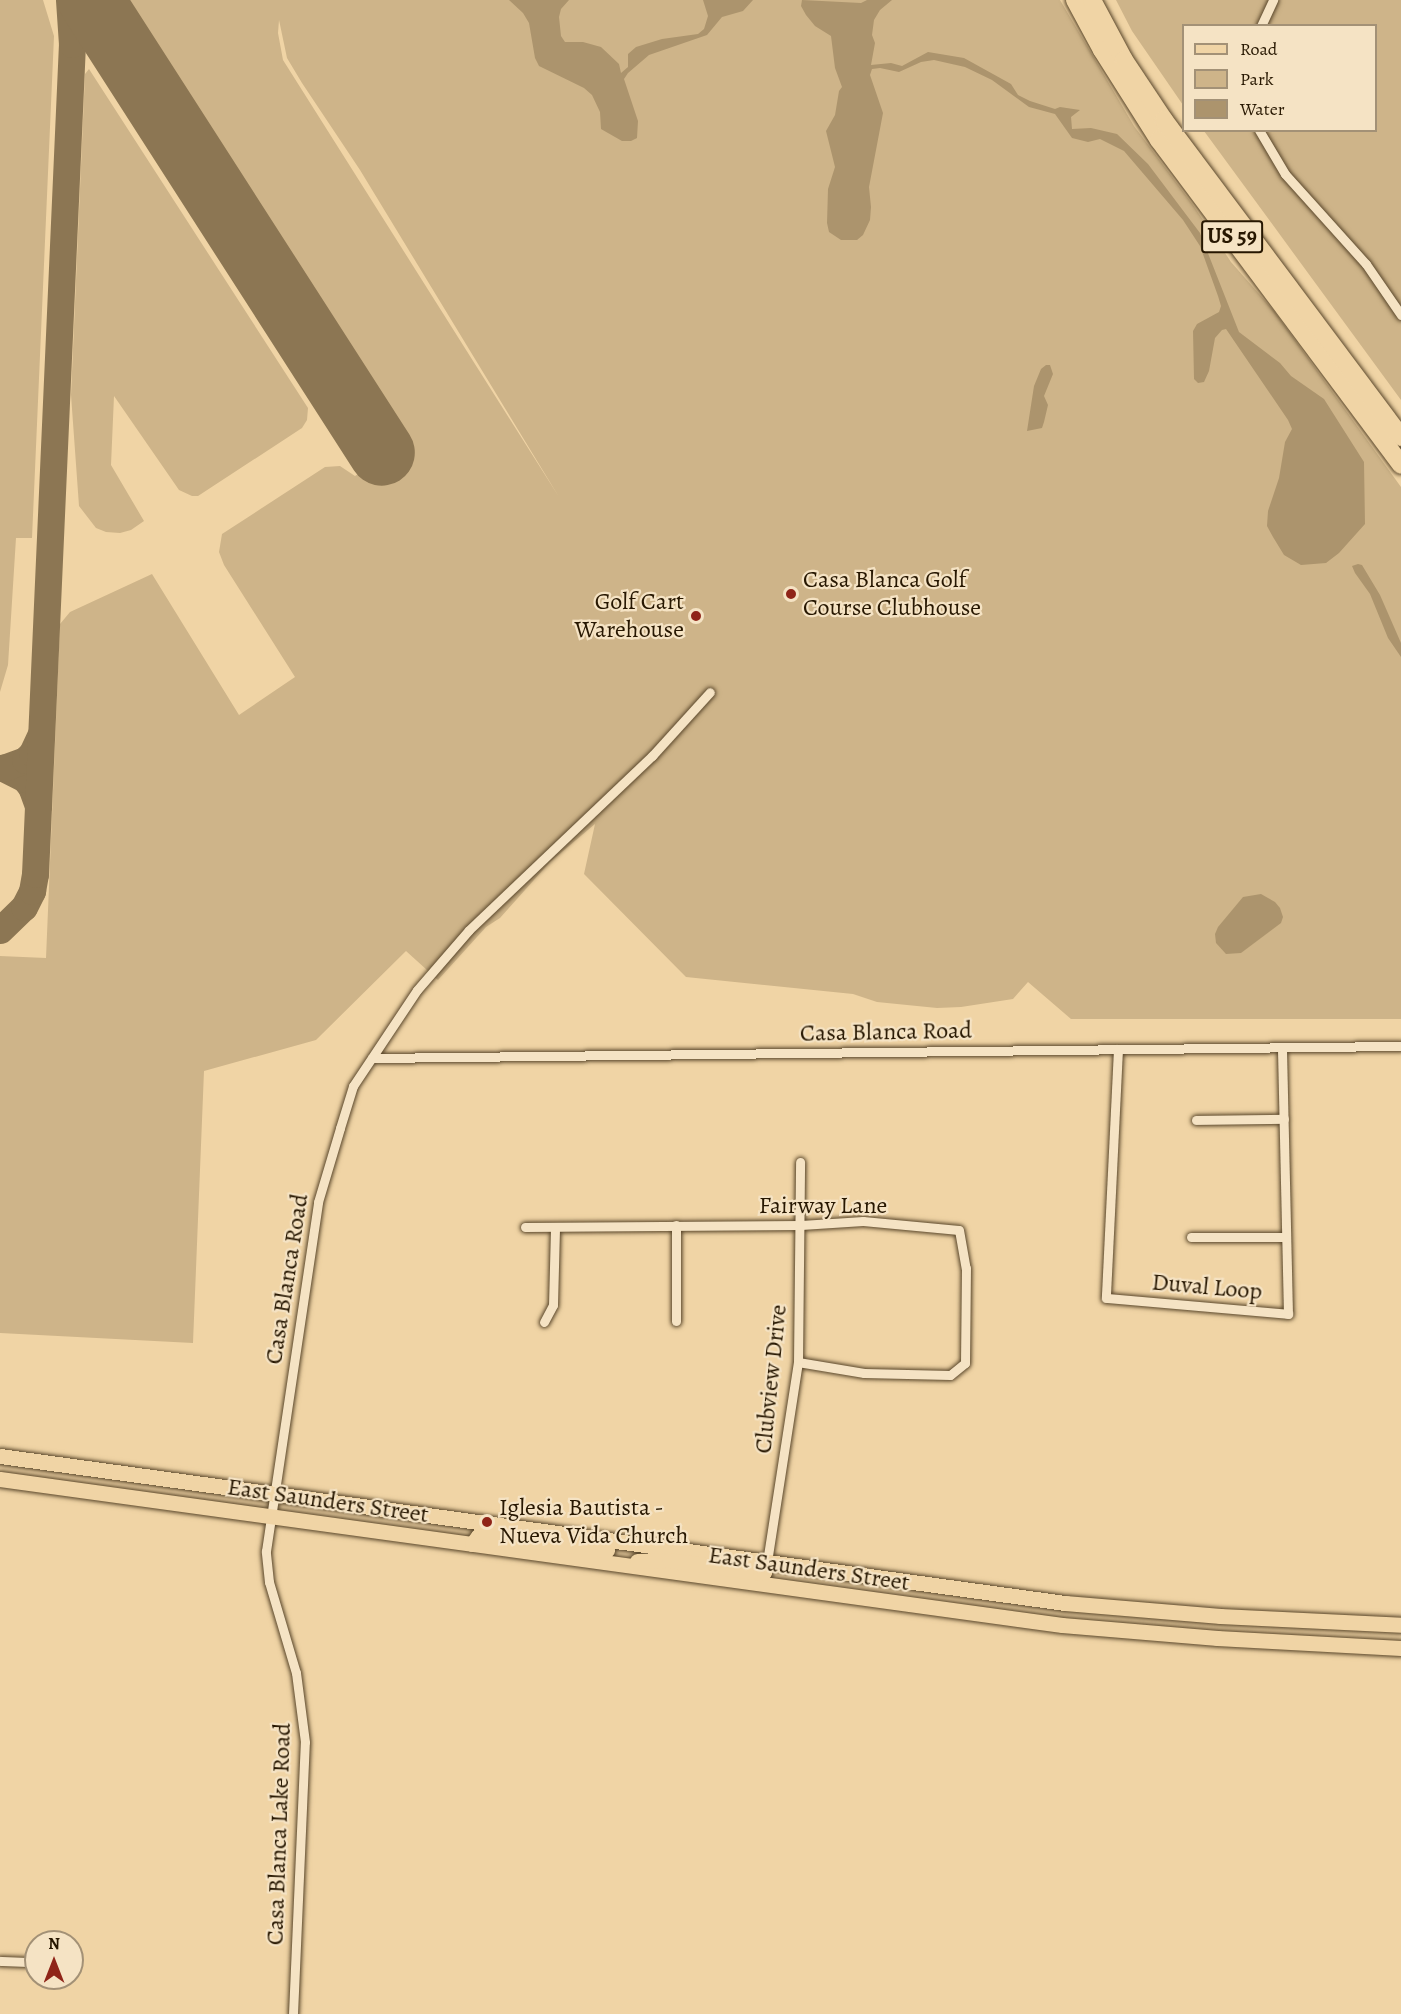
<!DOCTYPE html>
<style>
body{margin:0}
#map{position:relative;width:1401px;height:2014px;overflow:hidden;background:#f0d4a5;font-family:Alegreya,serif}
div>[style]{position:absolute}
.green>*{inset:0;background:#ceb489}
.water>*{inset:0;background:#ac946d}
.taxiway>*{height:27px;margin:-13.5px;padding:0 13.5px;transform-origin:13.5px;border-radius:13.5px;background:#8c7653}
.runway>*{height:66px;margin:-33px;padding:0 33px;transform-origin:33px;border-radius:33px;background:#8c7653}
.roads{filter:drop-shadow(0 0 2px #59462a) drop-shadow(0 0 2px #59462a)}
.street>*{height:9px;margin:-4.5px;padding:0 4.5px;transform-origin:4.5px;border-radius:4.5px;background:#f5e3c4}
.primary>*{height:15px;margin:-7.5px;padding:0 7.5px;transform-origin:7.5px;border-radius:7.5px;background:#f0d4a5}
.highway>*{height:18px;margin:-9px;padding:0 9px;transform-origin:9px;border-radius:9px;background:#f0d4a5}
.dots>*{width:16px;height:16px;translate:-50% -50%;box-sizing:border-box;border:3px solid #f5e3c4;border-radius:50%}
span{translate:-50% -50%;white-space:nowrap;text-align:center;line-height:1.15;-webkit-text-stroke:4.5px #f5e3c4;paint-order:stroke}
.shield-label span{padding:2px 4px;background:#f5e3c4;border:2px solid;border-radius:4px;-webkit-text-stroke-width:0}
.shield-label{font-size:22px;color:#271701;font-weight:700}
.poi-label{font-size:24px;color:#271701}
.left{translate:0 -50%;text-align:left}
.right{translate:-100% -50%;text-align:right}
.street-label{font-size:24px;color:#271701}
.legend{position:absolute;left:1182px;top:24px;width:195px;height:108px;box-sizing:border-box;background:#f5e3c4;border:2px solid #a39176;margin:0;padding:8px 10px;list-style:none;font-size:18px;color:#271701}
.legend li{display:flex;align-items:center;gap:12px;height:30px}
.legend b{width:30px;border:2px solid #a39176}
.north{position:absolute;left:24px;top:1930px;width:60px;height:60px;box-sizing:border-box;background:#f5e3c4;border:2px solid #a39176;border-radius:50%;rotate:0deg;font-size:16px;font-weight:700;line-height:24px;text-align:center;color:#271701}
.north::after{content:'';display:block;margin:auto;width:21px;height:27px;background:#8f2418;clip-path:polygon(50% 0,100% 100%,50% 72%,0 100%)}
</style>
<div id="map">
<div class="green">
<div style="clip-path:polygon(0 0,43px 0,54px 36px,32px 538px,16px 538px,8px 665px,0 692px)"></div>
<div style="clip-path:polygon(evenodd,129px 0,1060px 0,1134px 126px,1193px 205px,1231px 262px,1274px 311px,1401px 487px,1401px 1019px,1071px 1019px,1028px 982px,1013px 999px,961px 1007px,937px 1008px,877px 1002px,853px 994px,686px 977px,584px 874px,595px 824px,550px 862px,500px 918px,486px 927px,438px 980px,406px 951px,316px 1040px,204px 1071px,193px 1343px,0 1333px,0 956px,46px 958px,60px 624px,70px 612px,152px 574px,239px 715px,295px 677px,224px 565px,219px 552px,222px 534px,325px 467px,340px 466px,355px 476px,410px 440px,129px 0,279px 20px,287px 58px,302px 83px,360px 170px,559px 497px,283px 60px,278px 33px,279px 20px)"></div>
<div style="clip-path:polygon(1116px 0,1401px 0,1401px 400px,1204px 131px,1376px 130px,1376px 26px,1184px 26px,1183px 105px,1132px 31px)"></div>
<div style="clip-path:polygon(89px 69px,308px 408px,307px 420px,302px 428px,198px 496px,192px 496px,179px 490px,114px 396px,111px 465px,144px 521px,131px 530px,120px 533px,106px 532px,96px 528px,79px 506px,71px 395px,85px 74px)"></div>
</div>
<div class="water">
<div style="clip-path:polygon(509px 0,569px 0,561px 9px,559px 17px,561px 36px,565px 42px,583px 42px,601px 47px,619px 64px,621px 73px,628px 67px,628px 54px,636px 47px,662px 39px,698px 34px,704px 29px,708px 16px,703px 0,753px 0,743px 11px,722px 17px,707px 35px,649px 55px,628px 73px,624px 79px,638px 121px,637px 138px,631px 141px,622px 141px,601px 129px,600px 112px,592px 95px,584px 88px,539px 66px,535px 58px,529px 23px,523px 13px)"></div>
<div style="clip-path:polygon(802px 0,861px 3px,867px 0,892px 0,880px 10px,874px 20px,872px 35px,875px 43px,871px 65px,891px 63px,902px 66px,928px 52px,964px 58px,1011px 84px,1018px 95px,1030px 101px,1055px 109px,1060px 107px,1080px 110px,1071px 117px,1072px 129px,1091px 128px,1117px 134px,1148px 164px,1200px 233px,1239px 332px,1280px 363px,1291px 376px,1324px 399px,1364px 462px,1365px 524px,1339px 553px,1326px 563px,1301px 565px,1284px 555px,1273px 537px,1267px 526px,1268px 511px,1279px 478px,1285px 442px,1292px 429px,1288px 420px,1226px 329px,1222px 330px,1215px 338px,1209px 371px,1204px 382px,1198px 383px,1194px 379px,1193px 331px,1197px 324px,1219px 312px,1221px 306px,1218px 296px,1200px 246px,1183px 220px,1124px 151px,1100px 139px,1088px 142px,1072px 138px,1055px 114px,1029px 107px,992px 80px,965px 67px,934px 60px,921px 62px,899px 72px,880px 68px,872px 69px,870px 75px,883px 113px,869px 187px,871px 207px,870px 220px,863px 235px,857px 240px,841px 240px,829px 232px,827px 223px,828px 189px,835px 167px,826px 131px,835px 115px,839px 91px,842px 87px,835px 68px,831px 36px,815px 26px,806px 15px,801px 6px)"></div>
<div style="clip-path:polygon(1046px 365px,1050px 365px,1053px 374px,1044px 396px,1048px 405px,1044px 422px,1042px 428px,1027px 431px,1034px 386px,1041px 369px)"></div>
<div style="clip-path:polygon(1358px 564px,1362px 565px,1380px 595px,1401px 643px,1401px 657px,1388px 638px,1370px 594px,1355px 573px,1352px 566px)"></div>
<div style="clip-path:polygon(1261px 894px,1275px 902px,1280px 908px,1283px 917px,1281px 923px,1241px 953px,1226px 954px,1216px 943px,1215px 934px,1218px 927px,1243px 897px)"></div>
</div>
<div class="taxiway">
<div style="left:94px;top:0;width:13px;rotate:67deg"></div>
<div style="left:72px;top:44px;width:13px;rotate:-58deg"></div>
<div style="left:79px;top:33px;width:15px;rotate:-23deg"></div>
<div style="left:93px;top:27px;width:13px;rotate:13deg"></div>
<div style="left:106px;top:30px;width:16px;rotate:43deg"></div>
<div style="left:38px;top:806px;width:20px;rotate:-110deg"></div>
<div style="left:31px;top:787px;width:10px;rotate:-127deg"></div>
<div style="left:25px;top:779px;width:25px;rotate:-153deg"></div>
<div style="left:3px;top:768px;width:23px;rotate:-20deg"></div>
<div style="left:25px;top:760px;width:10px;rotate:-45deg"></div>
<div style="left:32px;top:753px;width:21px;rotate:-65deg"></div>
<div style="left:0;top:930px;width:33px;rotate:-44deg"></div>
<div style="left:24px;top:907px;width:18px;rotate:-63deg"></div>
<div style="left:32px;top:891px;width:17px;rotate:-80deg"></div>
<div style="left:35px;top:874px;width:831px;rotate:-87.45deg"></div>
<div style="left:72px;top:44px;width:44px;rotate:-93.9deg"></div>
</div>
<div class="runway">
<div style="left:91px;top:0;width:538px;rotate:57.28deg"></div>
</div>
<div class="roads">
<div class="street">
<div style="left:1261px;top:26px;width:29px;rotate:-65deg"></div>
<div style="left:1259px;top:130px;width:51px;rotate:59.4deg"></div>
<div style="left:1285px;top:174px;width:121px;rotate:48deg"></div>
<div style="left:1366px;top:264px;width:62px;rotate:55.5deg"></div>
<div style="left:1118px;top:1049px;width:249px;rotate:92.8deg"></div>
<div style="left:1106px;top:1298px;width:183px;rotate:5deg"></div>
<div style="left:1288px;top:1314px;width:267px;rotate:-91.3deg"></div>
<div style="left:372px;top:1058px;width:1029px;rotate:-0.67deg"></div>
<div style="left:1196px;top:1120px;width:88px;rotate:-0.7deg"></div>
<div style="left:525px;top:1227px;width:276px;rotate:-0.4deg"></div>
<div style="left:801px;top:1225px;width:62px;rotate:-3.7deg"></div>
<div style="left:863px;top:1221px;width:96px;rotate:5.4deg"></div>
<div style="left:959px;top:1230px;width:39px;rotate:80deg"></div>
<div style="left:966px;top:1268px;width:95px;rotate:90.6deg"></div>
<div style="left:965px;top:1363px;width:19px;rotate:141deg"></div>
<div style="left:950px;top:1375px;width:86px;rotate:-178.7deg"></div>
<div style="left:864px;top:1373px;width:67px;rotate:-170.5deg"></div>
<div style="left:1191px;top:1237px;width:95px"></div>
<div style="left:676px;top:1321px;width:96px;rotate:-90deg"></div>
<div style="left:544px;top:1322px;width:19px;rotate:-62deg"></div>
<div style="left:553px;top:1305px;width:78px;rotate:-88.5deg"></div>
<div style="left:767px;top:1562px;width:202px;rotate:-81.2deg"></div>
<div style="left:798px;top:1362px;width:200px;rotate:-89.4deg"></div>
<div style="left:0;top:1961px;width:36px;rotate:2deg"></div>
<div style="left:293px;top:2014px;width:272px;rotate:-87.5deg"></div>
<div style="left:305px;top:1742px;width:70px;rotate:-97.4deg"></div>
<div style="left:296px;top:1673px;width:95px;rotate:-106.5deg"></div>
<div style="left:269px;top:1582px;width:31px;rotate:-96deg"></div>
<div style="left:266px;top:1551px;width:353px;rotate:-81.5deg"></div>
<div style="left:318px;top:1202px;width:77px;rotate:-73.4deg"></div>
<div style="left:340px;top:1128px;width:44px;rotate:-72.8deg"></div>
<div style="left:353px;top:1086px;width:115px;rotate:-56.3deg"></div>
<div style="left:417px;top:990px;width:79px;rotate:-49.1deg"></div>
<div style="left:469px;top:930px;width:253px;rotate:-43.6deg"></div>
<div style="left:652px;top:756px;width:86px;rotate:-47.8deg"></div>
</div>
<div class="primary">
<div style="left:0;top:1456px;width:1075px;rotate:7.86deg"></div>
<div style="left:1065px;top:1603px;width:156px;rotate:4.8deg"></div>
<div style="left:1220px;top:1616px;width:181px;rotate:2.8deg"></div>
<div style="left:0;top:1479px;width:1072px;rotate:7.83deg"></div>
<div style="left:1062px;top:1625px;width:156px;rotate:4.8deg"></div>
<div style="left:1217px;top:1638px;width:184px;rotate:3.1deg"></div>
<div style="left:472px;top:1544px;width:10px;rotate:-53deg"></div>
<div style="left:478px;top:1536px;width:7px;rotate:-8deg"></div>
<div style="left:485px;top:1535px;width:123px;rotate:7deg"></div>
<div style="left:637px;top:1561px;width:32px;rotate:-2deg"></div>
<div style="left:669px;top:1560px;width:92px;rotate:8.1deg"></div>
<div style="left:760px;top:1573px;width:4px;rotate:-14deg"></div>
<div style="left:764px;top:1572px;width:10px;rotate:-73deg"></div>
</div>
<div class="highway">
<div style="left:1075px;top:0;width:57px;rotate:61.6deg"></div>
<div style="left:1102px;top:50px;width:107px;rotate:57.7deg"></div>
<div style="left:1159px;top:140px;width:405px;rotate:53.3deg"></div>
<div style="left:1092px;top:0;width:68px;rotate:61.9deg"></div>
<div style="left:1124px;top:60px;width:72px;rotate:56.3deg"></div>
<div style="left:1164px;top:120px;width:396px;rotate:53.2deg"></div>
</div>
</div>
<div class="dots">
<div style="left:791px;top:594px;background:#8f2418"></div>
<div style="left:696px;top:616px;background:#8f2418"></div>
<div style="left:487px;top:1522px;background:#8f2418"></div>
</div>
<div class="shield-label">
<span style="left:1232px;top:237px">US 59</span>
</div>
<div class="poi-label">
<span class="left" style="left:803px;top:594px">Casa Blanca Golf<br>Course Clubhouse</span>
<span class="right" style="left:684px;top:616px">Golf Cart<br>Warehouse</span>
<span class="left" style="left:499px;top:1522px">Iglesia Bautista -<br>Nueva Vida Church</span>
</div>
<div class="street-label">
<span style="left:886px;top:1032px;rotate:-1deg">Casa Blanca Road</span>
<span style="left:823px;top:1206px">Fairway Lane</span>
<span style="left:287px;top:1279px;rotate:-81deg">Casa Blanca Road</span>
<span style="left:1207px;top:1287px;rotate:5deg">Duval Loop</span>
<span style="left:771px;top:1379px;rotate:-84deg">Clubview Drive</span>
<span style="left:328px;top:1501px;rotate:8deg">East Saunders Street</span>
<span style="left:809px;top:1569px;rotate:8deg">East Saunders Street</span>
<span style="left:279px;top:1834px;rotate:-88deg">Casa Blanca Lake Road</span>
</div>
<ul class="legend">
<li><b style="height:8px;background:#f0d4a5"></b>Road</li>
<li><b style="height:16px;background:#ceb489"></b>Park</li>
<li><b style="height:16px;background:#ac946d"></b>Water</li>
</ul>
<div class="north">N</div>
</div>
